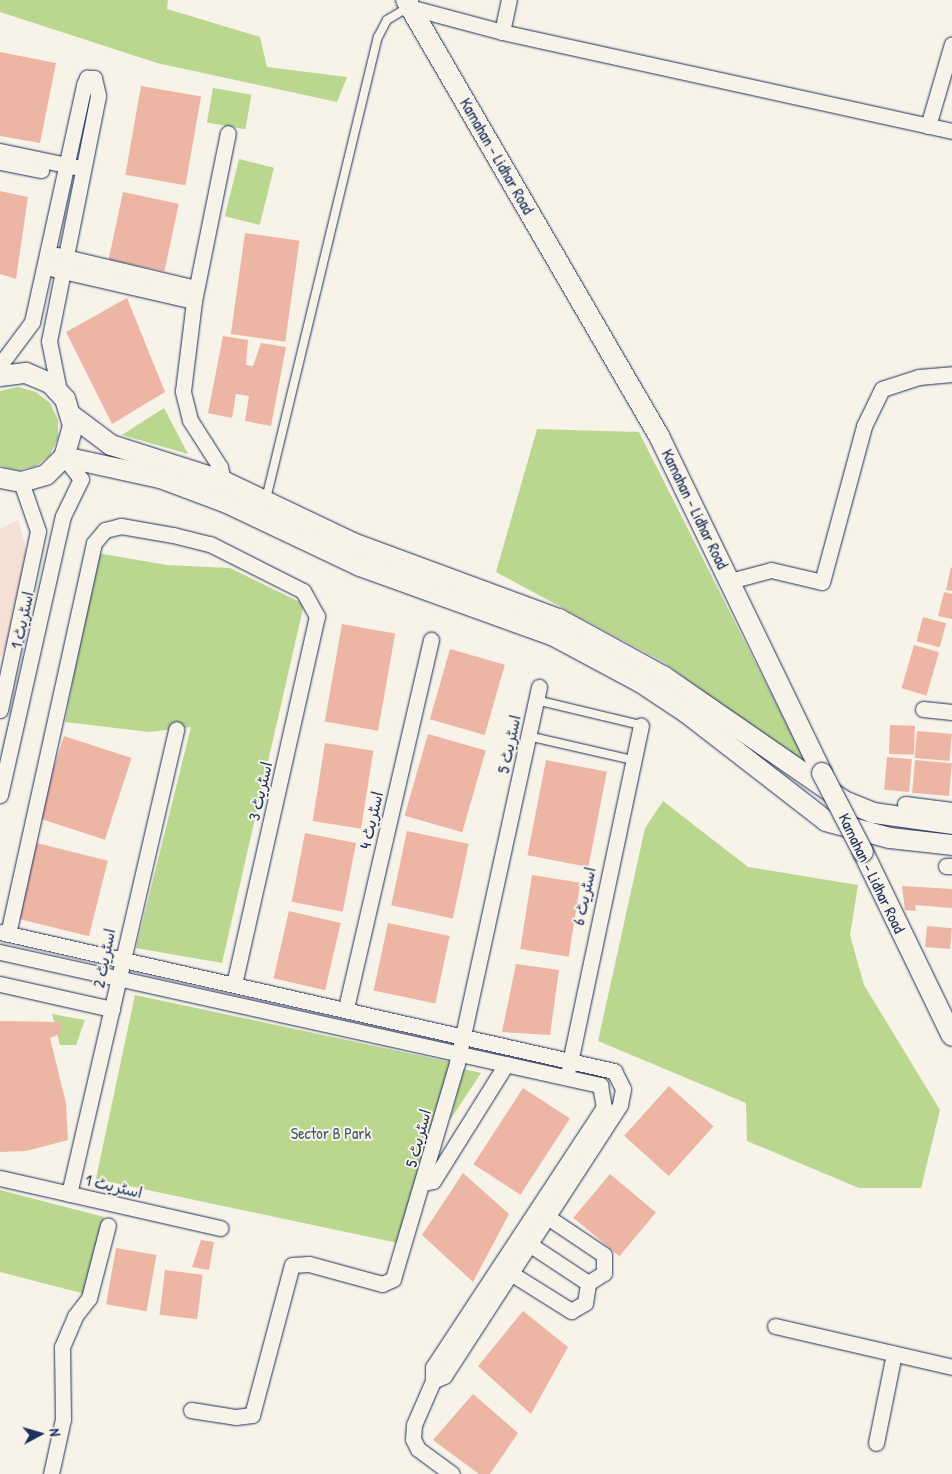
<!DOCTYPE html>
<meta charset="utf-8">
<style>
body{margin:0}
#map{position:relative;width:952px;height:1474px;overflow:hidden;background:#f7f3e8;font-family:"Patrick Hand","Playpen Sans Arabic",sans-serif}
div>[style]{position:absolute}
.built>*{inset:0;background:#f4e0d4}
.green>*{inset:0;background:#bad790;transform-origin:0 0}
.building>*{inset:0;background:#edb5a4;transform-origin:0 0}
.roads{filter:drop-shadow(0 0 1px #1b2f5e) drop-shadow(0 0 1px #1b2f5e)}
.lane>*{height:8px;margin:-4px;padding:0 4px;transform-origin:4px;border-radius:4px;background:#f7f3e8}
.street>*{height:15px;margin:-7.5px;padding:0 7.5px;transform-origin:7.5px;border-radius:7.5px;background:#f7f3e8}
.secondary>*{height:20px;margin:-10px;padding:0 10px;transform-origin:10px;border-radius:10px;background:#f7f3e8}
.bridges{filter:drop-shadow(0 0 1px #1b2f5e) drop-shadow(0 0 1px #1b2f5e)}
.secondary-bridge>*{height:20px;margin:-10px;padding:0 10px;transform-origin:10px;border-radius:10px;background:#f7f3e8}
span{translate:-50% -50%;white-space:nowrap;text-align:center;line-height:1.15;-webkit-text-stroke:4px #f7f3e8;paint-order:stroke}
.street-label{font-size:16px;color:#1b2f5e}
.park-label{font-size:16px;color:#43596a}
.north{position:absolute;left:15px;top:1409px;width:50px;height:50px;-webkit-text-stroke:4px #f7f3e8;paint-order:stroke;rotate:84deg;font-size:14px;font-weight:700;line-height:20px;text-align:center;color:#1b2f5e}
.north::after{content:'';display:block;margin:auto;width:18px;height:22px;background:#1b2f5e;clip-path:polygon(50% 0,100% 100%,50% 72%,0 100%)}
</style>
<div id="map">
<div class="built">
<div style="clip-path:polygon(18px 520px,28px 556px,8px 644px,0 657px,0 529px)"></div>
</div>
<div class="green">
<div style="clip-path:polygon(0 0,168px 0,167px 9px,260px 37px,267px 67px,347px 77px,337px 102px,157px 63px,0 12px)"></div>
<div style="left:213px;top:88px;width:39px;height:35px;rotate:10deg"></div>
<div style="left:239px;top:159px;width:36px;height:59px;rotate:14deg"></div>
<div style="clip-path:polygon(18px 387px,36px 392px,50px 403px,58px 420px,58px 438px,50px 455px,36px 466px,18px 470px,0 466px,0 391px)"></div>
<div style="clip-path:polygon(164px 408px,188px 454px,122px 435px)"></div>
<div style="clip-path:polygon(537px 429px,639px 432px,810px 771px,665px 663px,496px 572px)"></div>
<div style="clip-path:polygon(97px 553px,167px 565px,230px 568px,304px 604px,222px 963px,136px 948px,191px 727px,149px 732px,65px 722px)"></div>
<div style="clip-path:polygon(663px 801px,748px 867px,858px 885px,850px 935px,864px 985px,940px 1110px,921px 1188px,859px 1188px,747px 1141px,746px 1103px,598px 1041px,645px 828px)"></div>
<div style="left:135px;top:995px;width:322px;height:188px;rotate:12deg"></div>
<div style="clip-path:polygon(52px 1014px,85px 1020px,76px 1045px,60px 1045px)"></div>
<div style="clip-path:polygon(464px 1069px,481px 1073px,450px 1120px)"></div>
<div style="clip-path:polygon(0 1190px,104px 1217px,85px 1294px,0 1272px)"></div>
</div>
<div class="building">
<div style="clip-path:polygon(0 52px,56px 63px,40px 143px,0 136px)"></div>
<div style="left:141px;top:86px;width:61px;height:90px;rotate:10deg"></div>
<div style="clip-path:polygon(0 191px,28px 197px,16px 279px,0 274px)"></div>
<div style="left:123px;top:192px;width:57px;height:69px;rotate:12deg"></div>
<div style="left:245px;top:233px;width:55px;height:102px;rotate:8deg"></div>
<div style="clip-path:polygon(127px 298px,165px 392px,112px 424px,66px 332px)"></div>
<div style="clip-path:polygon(223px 336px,248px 340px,246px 365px,253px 366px,261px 343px,286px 347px,271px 426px,245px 421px,249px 396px,236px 394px,232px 418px,208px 413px)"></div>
<div style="clip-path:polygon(951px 567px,952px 568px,952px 591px,946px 590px)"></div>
<div style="clip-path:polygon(944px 592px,952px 594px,952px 619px,938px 616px)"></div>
<div style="left:923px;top:617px;width:24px;height:25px;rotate:15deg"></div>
<div style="left:342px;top:624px;width:54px;height:99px;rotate:10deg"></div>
<div style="left:914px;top:645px;width:26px;height:45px;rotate:16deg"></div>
<div style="left:450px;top:649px;width:57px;height:73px;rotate:16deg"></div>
<div style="left:890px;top:725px;width:25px;height:29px;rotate:2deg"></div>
<div style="left:917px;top:731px;width:35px;height:27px;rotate:5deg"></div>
<div style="left:428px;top:734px;width:60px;height:85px;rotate:16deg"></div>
<div style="left:64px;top:736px;width:71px;height:86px;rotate:18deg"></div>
<div style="left:325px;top:743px;width:49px;height:79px;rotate:9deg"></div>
<div style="left:887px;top:757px;width:25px;height:33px;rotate:5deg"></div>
<div style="left:546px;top:760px;width:62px;height:97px;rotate:11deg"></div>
<div style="left:915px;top:760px;width:37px;height:33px;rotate:5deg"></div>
<div style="left:407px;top:831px;width:63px;height:76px;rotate:12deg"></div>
<div style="left:305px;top:833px;width:52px;height:70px;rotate:11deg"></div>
<div style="left:37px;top:843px;width:73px;height:78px;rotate:14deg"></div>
<div style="left:532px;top:875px;width:49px;height:75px;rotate:9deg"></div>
<div style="clip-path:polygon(902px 886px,952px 889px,952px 908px,915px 905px,916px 911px,905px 910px)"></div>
<div style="left:289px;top:911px;width:53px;height:69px;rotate:13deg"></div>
<div style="left:388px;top:923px;width:63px;height:69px;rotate:12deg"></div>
<div style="left:927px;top:926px;width:25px;height:21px;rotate:5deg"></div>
<div style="clip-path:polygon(516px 964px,559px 970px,550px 1035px,502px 1032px)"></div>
<div style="clip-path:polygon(0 1021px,61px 1022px,62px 1033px,50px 1038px,66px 1103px,68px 1140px,26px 1151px,0 1152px)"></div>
<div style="left:669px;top:1086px;width:60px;height:67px;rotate:42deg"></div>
<div style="left:523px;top:1088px;width:56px;height:91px;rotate:33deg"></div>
<div style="clip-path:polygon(463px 1173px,509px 1214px,473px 1282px,422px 1235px)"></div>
<div style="left:610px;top:1174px;width:60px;height:57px;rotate:40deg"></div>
<div style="clip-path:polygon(201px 1240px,214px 1242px,209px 1270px,192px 1267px)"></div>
<div style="left:116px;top:1248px;width:41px;height:57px;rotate:10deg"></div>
<div style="left:165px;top:1270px;width:38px;height:45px;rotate:7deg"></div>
<div style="clip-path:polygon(523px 1311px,568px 1347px,531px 1414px,478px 1366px)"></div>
<div style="clip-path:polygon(473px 1394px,518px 1433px,490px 1474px,479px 1474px,433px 1440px)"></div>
</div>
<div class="roads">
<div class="lane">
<div style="left:266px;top:499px;width:475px;rotate:-76.4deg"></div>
<div style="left:378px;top:37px;width:19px;rotate:-62deg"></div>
<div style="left:387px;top:20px;width:26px;rotate:-31deg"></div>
<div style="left:536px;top:700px;width:108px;rotate:13.4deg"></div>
<div style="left:528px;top:736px;width:108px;rotate:12.9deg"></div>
</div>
<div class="street">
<div style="left:409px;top:7px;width:96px;rotate:15deg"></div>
<div style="left:502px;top:32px;width:33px;rotate:-78deg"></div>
<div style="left:502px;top:32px;width:461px;rotate:12.4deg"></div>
<div style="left:928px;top:126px;width:85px;rotate:-73.7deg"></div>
<div style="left:0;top:151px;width:78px;rotate:11.9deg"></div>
<div style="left:0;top:162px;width:42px;rotate:11deg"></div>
<div style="left:57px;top:255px;width:143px;rotate:13.4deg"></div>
<div style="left:54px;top:269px;width:144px;rotate:12.9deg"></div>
<div style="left:0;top:365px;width:54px;rotate:-53.3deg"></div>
<div style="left:32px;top:322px;width:243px;rotate:-77.6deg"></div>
<div style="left:84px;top:85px;width:8px;rotate:-67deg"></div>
<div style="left:87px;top:78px;width:7px"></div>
<div style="left:94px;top:78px;width:18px;rotate:77deg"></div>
<div style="left:98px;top:96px;width:250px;rotate:101.3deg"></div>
<div style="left:49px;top:341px;width:51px;rotate:78.7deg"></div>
<div style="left:223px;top:481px;width:14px;rotate:-102deg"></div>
<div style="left:220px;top:467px;width:56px;rotate:-122.6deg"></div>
<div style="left:190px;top:420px;width:30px;rotate:-104deg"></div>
<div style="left:183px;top:391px;width:91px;rotate:-83deg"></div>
<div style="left:194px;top:301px;width:171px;rotate:-78.6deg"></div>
<div style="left:730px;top:581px;width:42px;rotate:-15deg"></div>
<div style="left:771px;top:570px;width:52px;rotate:13.2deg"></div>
<div style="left:822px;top:582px;width:162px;rotate:-74.9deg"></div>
<div style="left:864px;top:426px;width:41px;rotate:-64.1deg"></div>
<div style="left:882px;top:389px;width:39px;rotate:-18deg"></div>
<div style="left:919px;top:377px;width:33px;rotate:-5deg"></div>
<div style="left:923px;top:709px;width:29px;rotate:6deg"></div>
<div style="left:0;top:710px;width:183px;rotate:-78deg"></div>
<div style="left:38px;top:531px;width:52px;rotate:-109.1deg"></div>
<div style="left:0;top:795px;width:286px;rotate:-77.3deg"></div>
<div style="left:63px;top:516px;width:41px;rotate:-64.1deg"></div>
<div style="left:81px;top:479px;width:28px;rotate:-128deg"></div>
<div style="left:905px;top:804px;width:47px;rotate:7.3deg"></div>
<div style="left:946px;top:866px;width:6px"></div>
<div style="left:0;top:932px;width:630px;rotate:12.76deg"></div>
<div style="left:614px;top:1071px;width:20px;rotate:63deg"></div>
<div style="left:623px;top:1089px;width:16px;rotate:101deg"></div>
<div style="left:620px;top:1105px;width:323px;rotate:123deg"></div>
<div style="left:444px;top:1376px;width:12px;rotate:156deg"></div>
<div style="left:8px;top:934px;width:400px;rotate:-77.6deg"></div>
<div style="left:94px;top:543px;width:17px;rotate:-50deg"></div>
<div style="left:105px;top:530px;width:16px;rotate:-14deg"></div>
<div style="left:121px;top:526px;width:53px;rotate:9.8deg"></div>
<div style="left:173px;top:535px;width:38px;rotate:14deg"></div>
<div style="left:210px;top:544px;width:104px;rotate:26.8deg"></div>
<div style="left:303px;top:591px;width:29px;rotate:61deg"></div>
<div style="left:317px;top:616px;width:376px;rotate:102.7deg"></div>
<div style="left:0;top:952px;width:615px;rotate:12.5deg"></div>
<div style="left:600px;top:1085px;width:22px;rotate:80deg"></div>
<div style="left:604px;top:1107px;width:311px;rotate:123.3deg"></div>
<div style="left:433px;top:1367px;width:14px;rotate:90deg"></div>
<div style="left:433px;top:1381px;width:48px;rotate:113.4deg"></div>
<div style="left:414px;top:1425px;width:14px;rotate:94deg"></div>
<div style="left:413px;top:1439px;width:11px;rotate:63deg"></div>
<div style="left:418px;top:1449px;width:42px;rotate:36.3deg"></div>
<div style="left:0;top:984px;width:115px;rotate:12.6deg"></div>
<div style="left:346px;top:1008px;width:378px;rotate:-77deg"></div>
<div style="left:569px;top:1067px;width:349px;rotate:-78.1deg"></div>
<div style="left:0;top:1178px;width:226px;rotate:12.8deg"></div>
<div style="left:424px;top:1183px;width:9px;rotate:-13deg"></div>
<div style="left:433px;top:1181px;width:138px;rotate:-58deg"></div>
<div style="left:69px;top:1194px;width:477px;rotate:-77deg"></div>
<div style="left:549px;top:1218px;width:66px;rotate:33.9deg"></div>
<div style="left:604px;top:1255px;width:18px;rotate:90deg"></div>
<div style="left:604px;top:1273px;width:19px;rotate:148deg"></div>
<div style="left:523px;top:1240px;width:78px;rotate:33.5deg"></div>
<div style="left:512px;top:1274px;width:70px;rotate:32.1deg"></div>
<div style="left:571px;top:1311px;width:16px;rotate:-30deg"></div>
<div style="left:585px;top:1303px;width:20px;rotate:-81deg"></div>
<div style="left:775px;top:1326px;width:182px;rotate:13deg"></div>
<div style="left:191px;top:1410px;width:46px;rotate:8.8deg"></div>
<div style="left:236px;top:1417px;width:16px;rotate:-7deg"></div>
<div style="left:252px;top:1415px;width:155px;rotate:-75.1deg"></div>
<div style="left:292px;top:1265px;width:17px;rotate:-3deg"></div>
<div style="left:309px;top:1264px;width:76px;rotate:15.3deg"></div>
<div style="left:382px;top:1284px;width:12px;rotate:-24deg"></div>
<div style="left:393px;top:1279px;width:225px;rotate:-73.5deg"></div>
<div style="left:457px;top:1063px;width:385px;rotate:-77.7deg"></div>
<div style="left:876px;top:1443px;width:91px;rotate:-78.6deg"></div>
<div style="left:51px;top:1474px;width:56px;rotate:-77.7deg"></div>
<div style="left:63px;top:1419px;width:72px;rotate:-90.8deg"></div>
<div style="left:62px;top:1347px;width:34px;rotate:-67deg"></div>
<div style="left:75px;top:1316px;width:23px;rotate:-52deg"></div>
<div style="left:89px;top:1298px;width:75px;rotate:-75.4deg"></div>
</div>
<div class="secondary">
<div style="left:406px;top:0;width:504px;rotate:59.87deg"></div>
<div style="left:659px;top:436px;width:374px;rotate:64.2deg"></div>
<div style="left:0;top:376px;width:26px;rotate:-7deg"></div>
<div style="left:26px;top:373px;width:26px;rotate:23deg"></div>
<div style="left:50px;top:383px;width:22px;rotate:47deg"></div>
<div style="left:65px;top:399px;width:28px;rotate:73deg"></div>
<div style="left:73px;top:426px;width:32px;rotate:106deg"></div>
<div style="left:64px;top:457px;width:25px;rotate:135deg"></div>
<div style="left:46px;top:475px;width:26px;rotate:164deg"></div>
<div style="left:21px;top:482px;width:21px;rotate:-169deg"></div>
<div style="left:71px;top:415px;width:50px;rotate:36.9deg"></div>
<div style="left:111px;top:445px;width:118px;rotate:17.8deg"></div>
<div style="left:223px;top:481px;width:144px;rotate:25.5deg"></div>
<div style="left:353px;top:543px;width:220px;rotate:20.3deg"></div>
<div style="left:559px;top:619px;width:119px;rotate:28.7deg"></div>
<div style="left:663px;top:676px;width:220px;rotate:34.6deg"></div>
<div style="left:844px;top:801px;width:32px;rotate:22deg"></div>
<div style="left:874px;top:813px;width:79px;rotate:8deg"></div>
<div style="left:64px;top:457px;width:98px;rotate:12.3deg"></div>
<div style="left:160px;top:478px;width:72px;rotate:20.5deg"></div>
<div style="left:227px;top:503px;width:147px;rotate:25.3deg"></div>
<div style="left:360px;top:566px;width:204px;rotate:19.8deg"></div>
<div style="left:552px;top:635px;width:100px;rotate:28.1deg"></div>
<div style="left:640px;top:682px;width:56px;rotate:33.4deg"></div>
<div style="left:687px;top:713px;width:176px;rotate:37.8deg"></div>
<div style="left:826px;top:821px;width:66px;rotate:14.9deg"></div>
<div style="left:890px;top:838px;width:62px;rotate:6.4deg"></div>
<div style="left:863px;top:852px;width:204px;rotate:64.2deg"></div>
</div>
</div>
<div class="bridges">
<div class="secondary-bridge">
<div style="left:822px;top:773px;width:89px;rotate:62.6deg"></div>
</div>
</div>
<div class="street-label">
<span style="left:497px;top:156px;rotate:60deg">Kamahan - Lidhar Road</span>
<span style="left:695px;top:509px;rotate:64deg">Kamahan - Lidhar Road</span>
<span style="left:22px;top:620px;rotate:-78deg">اسٹریٹ 1</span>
<span style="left:509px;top:744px;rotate:-78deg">اسٹریٹ 5</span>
<span style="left:260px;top:791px;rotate:-77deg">اسٹریٹ 3</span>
<span style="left:371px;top:820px;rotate:-77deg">اسٹریٹ 4</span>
<span style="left:872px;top:873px;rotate:64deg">Kamahan - Lidhar Road</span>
<span style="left:584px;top:896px;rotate:-78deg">اسٹریٹ 6</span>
<span style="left:104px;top:958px;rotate:-79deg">اسٹریٹ 2</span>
<span style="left:418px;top:1138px;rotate:-75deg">اسٹریٹ 5</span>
<span style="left:114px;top:1186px;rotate:13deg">اسٹریٹ 1</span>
</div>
<div class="park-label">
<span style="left:331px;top:1133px">Sector B Park</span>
</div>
<div class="north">N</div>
</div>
